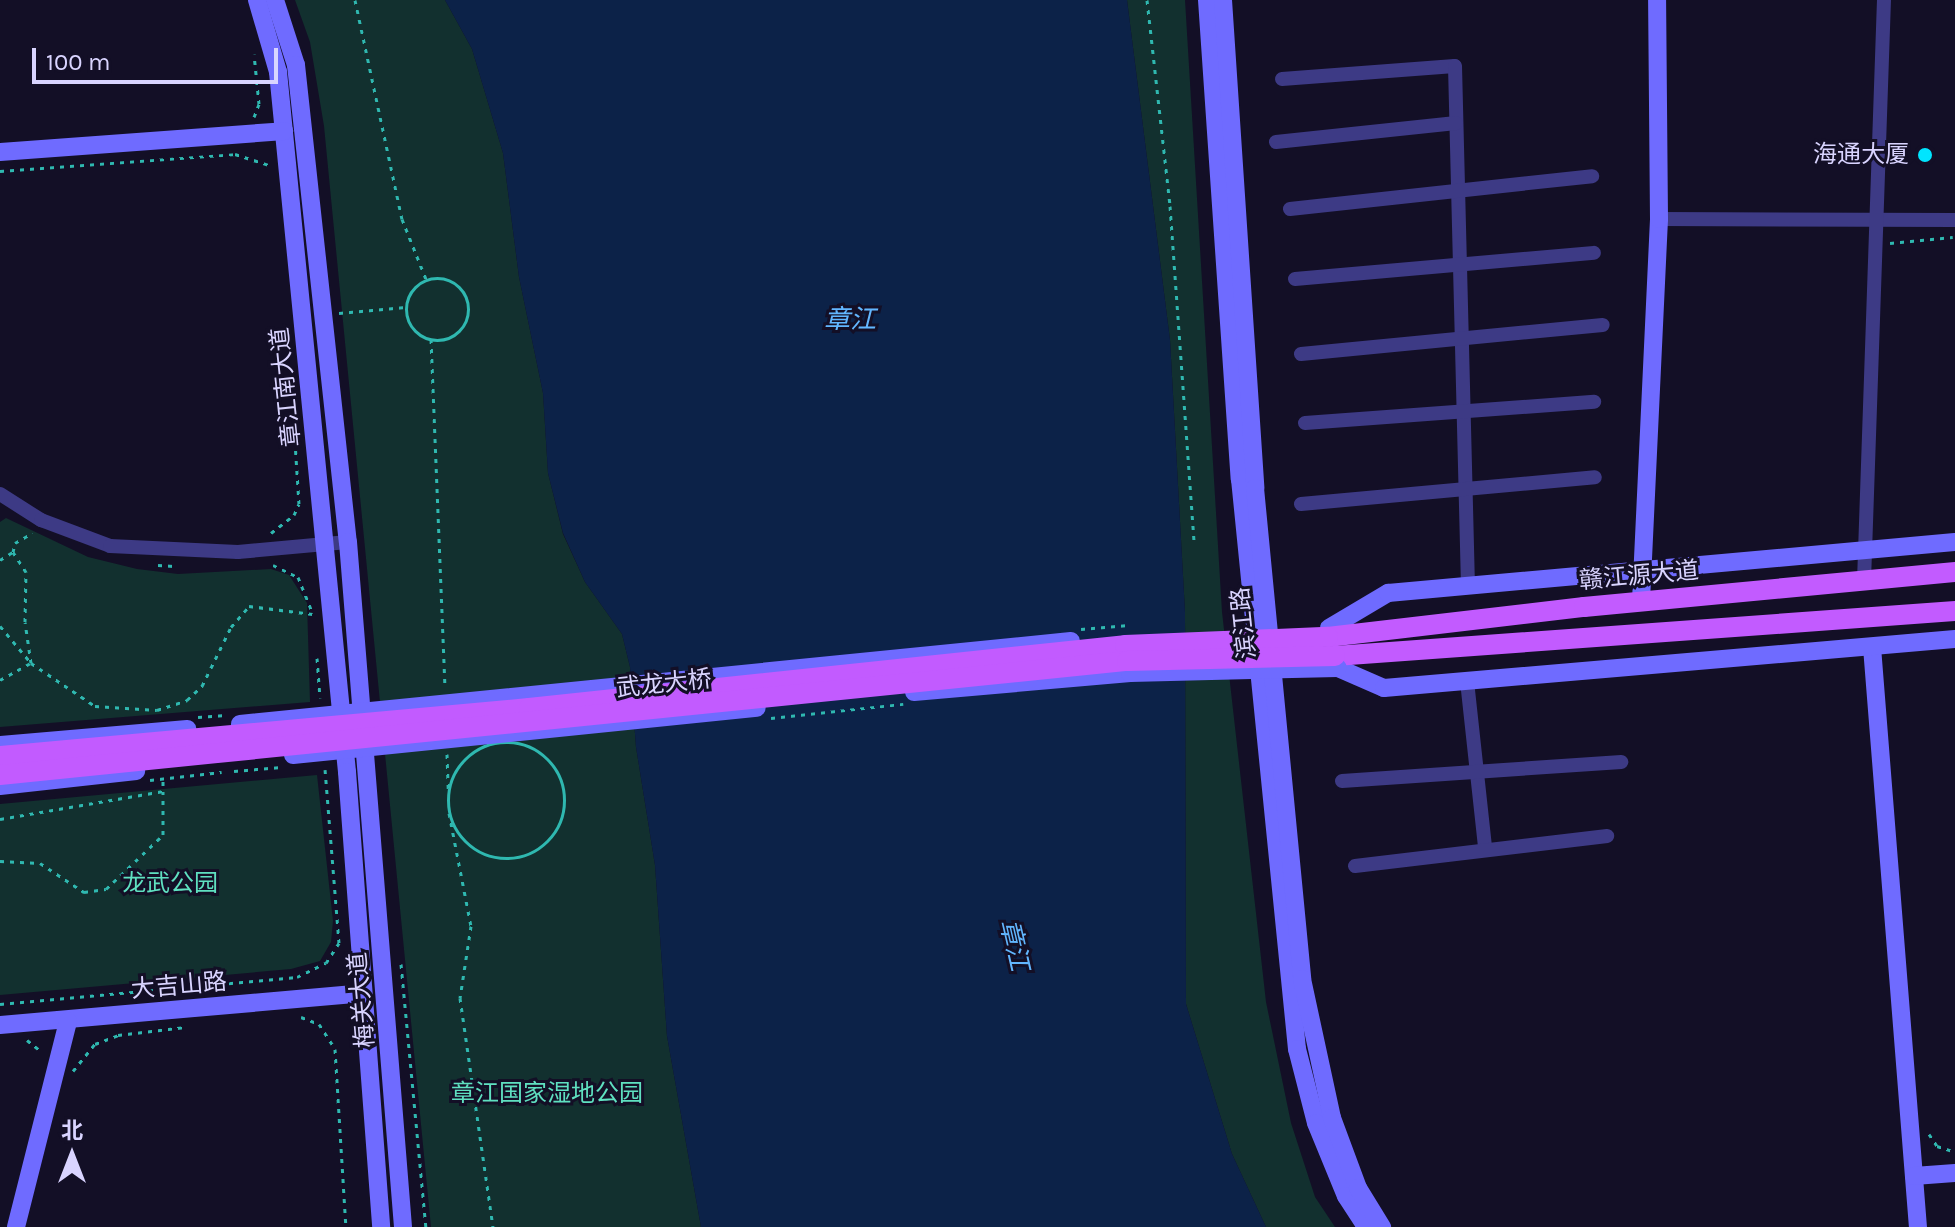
<!DOCTYPE html>
<meta charset="utf-8">
<style>
body{margin:0}
#map{position:relative;width:1955px;height:1227px;overflow:hidden;background:#130f26;font-family:Karla,"Noto Sans SC",sans-serif}
div>[style]{position:absolute}
.green>*{inset:0;background:#12302f}
.water>*{inset:0;background:#0c2248}
.path>*{height:3px;margin-top:-1.5px;transform-origin:0;background:repeating-linear-gradient(90deg,#2fb8b0 0 4px,transparent 0 10px)}
.path>.ring{margin:-1.5px;padding:0;box-sizing:content-box;background:none;border:3px solid #2fb8b0;border-radius:50%}
.street>*{height:14px;margin:-7px;padding:0 7px;transform-origin:7px;border-radius:7px;background:#3d3a85}
.secondary>*{height:18px;margin:-9px;padding:0 9px;transform-origin:9px;border-radius:9px;background:#6f6bff}
.primary>*{height:20px;margin:-10px;padding:0 10px;transform-origin:10px;border-radius:10px;background:#c25bff}
.path-bridge>*{height:3px;margin-top:-1.5px;transform-origin:0;background:repeating-linear-gradient(90deg,#2fb8b0 0 4px,transparent 0 10px)}
.secondary-bridge>*{height:18px;margin:-9px;padding:0 9px;transform-origin:9px;border-radius:9px;background:#6f6bff}
.primary-bridge>*{height:20px;margin:-10px;padding:0 10px;transform-origin:10px;border-radius:10px;background:#c25bff}
.dots>*{width:22px;height:22px;translate:-50% -50%;box-sizing:border-box;border:4px solid #130f26;border-radius:50%}
span{translate:-50% -50%;white-space:nowrap;text-align:center;line-height:1.15;-webkit-text-stroke:6px #130f26;paint-order:stroke}
.poi-label{font-size:24px;color:#d9d4ff}
.right{translate:-100% -50%;text-align:right}
.street-label{font-size:24px;color:#d9d4ff}
.park-label{font-size:24px;color:#5fe0c0}
.water-label{font-size:26px;color:#62b6ff;font-style:italic}
.north{position:absolute;left:32px;top:1115px;width:80px;height:80px;-webkit-text-stroke:6px #130f26;paint-order:stroke;rotate:0deg;font-size:22px;font-weight:700;line-height:32px;text-align:center;color:#d9d4ff}
.north::after{content:'';display:block;margin:auto;width:28px;height:36px;background:#d9d4ff;clip-path:polygon(50% 0,100% 100%,50% 72%,0 100%)}
.scale{position:absolute;left:32px;top:48px;width:246px;height:36px;box-sizing:border-box;border:4px solid #d9d4ff;border-top:0;padding-left:10px;font-size:24px;line-height:28px;white-space:nowrap;color:#d9d4ff;-webkit-text-stroke:6px #130f26;paint-order:stroke}
</style>
<div id="map">
<div class="green">
<div style="clip-path:polygon(295px 0,445px 0,472px 49px,503px 153px,519px 277px,543px 393px,548px 473px,563px 534px,585px 582px,622px 634px,630px 667px,636px 747px,655px 865px,667px 1036px,701px 1227px,431px 1227px,324px 126px,310px 42px)"></div>
<div style="clip-path:polygon(1127px 0,1185px 0,1222px 612px,1266px 1002px,1291px 1123px,1315px 1197px,1335px 1227px,1266px 1227px,1232px 1154px,1186px 1004px,1185px 612px,1170px 340px)"></div>
<div style="clip-path:polygon(6px 518px,88px 557px,137px 569px,178px 574px,271px 569px,289px 575px,307px 603px,310px 702px,0 727px,0 522px)"></div>
<div style="clip-path:polygon(317px 775px,333px 921px,331px 942px,320px 961px,291px 969px,0 995px,0 804px)"></div>
</div>
<div class="water">
<div style="clip-path:polygon(445px 0,1127px 0,1170px 340px,1185px 612px,1186px 1004px,1232px 1154px,1266px 1227px,701px 1227px,667px 1036px,655px 865px,636px 747px,630px 667px,622px 634px,585px 582px,563px 533px,548px 473px,543px 393px,519px 277px,503px 153px,472px 49px)"></div>
</div>
<div class="path">
<div style="left:355px;top:0;width:224px;rotate:77.9deg"></div>
<div style="left:402px;top:219px;width:65px;rotate:68.2deg"></div>
<div style="left:1147px;top:0;width:207px;rotate:83.6deg"></div>
<div style="left:1170px;top:206px;width:338px;rotate:85.9deg"></div>
<div style="left:254px;top:117px;width:14px;rotate:-69deg"></div>
<div style="left:259px;top:104px;width:50px;rotate:-95.7deg"></div>
<div style="left:0;top:171px;width:236px;rotate:-4.1deg"></div>
<div style="left:235px;top:154px;width:36px;rotate:18deg"></div>
<div style="left:1890px;top:243px;width:63px;rotate:-5.4deg"></div>
<div class="ring" style="left:406px;top:278px;width:59px;height:59px"></div>
<div style="left:339px;top:313px;width:67px;rotate:-5.1deg"></div>
<div style="left:431px;top:339px;width:348px;rotate:87.7deg"></div>
<div style="left:271px;top:533px;width:29px;rotate:-38deg"></div>
<div style="left:294px;top:515px;width:12px;rotate:-66deg"></div>
<div style="left:299px;top:504px;width:78px;rotate:-93.7deg"></div>
<div style="left:0;top:560px;width:15px;rotate:-32deg"></div>
<div style="left:158px;top:565px;width:16px;rotate:4deg"></div>
<div style="left:273px;top:565px;width:28px;rotate:26deg"></div>
<div style="left:298px;top:577px;width:37px;rotate:68deg"></div>
<div style="left:0;top:626px;width:48px;rotate:50deg"></div>
<div style="left:31px;top:663px;width:77px;rotate:33.9deg"></div>
<div style="left:95px;top:706px;width:62px;rotate:3.7deg"></div>
<div style="left:157px;top:710px;width:32px;rotate:-18deg"></div>
<div style="left:187px;top:700px;width:21px;rotate:-43deg"></div>
<div style="left:202px;top:686px;width:66px;rotate:-63.8deg"></div>
<div style="left:231px;top:627px;width:28px;rotate:-49deg"></div>
<div style="left:249px;top:606px;width:64px;rotate:7.1deg"></div>
<div style="left:317px;top:658px;width:40px;rotate:85.7deg"></div>
<div style="left:0;top:680px;width:35px;rotate:-29deg"></div>
<div style="left:31px;top:663px;width:41px;rotate:-98.3deg"></div>
<div style="left:25px;top:622px;width:50px;rotate:-88.9deg"></div>
<div style="left:26px;top:572px;width:24px;rotate:-123deg"></div>
<div style="left:13px;top:552px;width:9px;rotate:-77deg"></div>
<div style="left:15px;top:543px;width:20px;rotate:-30deg"></div>
<div class="ring" style="left:448px;top:742px;width:113px;height:113px"></div>
<div style="left:447px;top:754px;width:37px;rotate:88deg"></div>
<div style="left:449px;top:813px;width:115px;rotate:79deg"></div>
<div style="left:471px;top:926px;width:73px;rotate:98.7deg"></div>
<div style="left:460px;top:998px;width:231px;rotate:81.8deg"></div>
<div style="left:0;top:819px;width:166px;rotate:-9.7deg"></div>
<div style="left:0;top:861px;width:40px;rotate:2.9deg"></div>
<div style="left:40px;top:863px;width:53px;rotate:33.4deg"></div>
<div style="left:84px;top:892px;width:22px;rotate:-8deg"></div>
<div style="left:106px;top:889px;width:79px;rotate:-43.5deg"></div>
<div style="left:163px;top:835px;width:57px;rotate:-90deg"></div>
<div style="left:401px;top:964px;width:264px;rotate:84.6deg"></div>
<div style="left:0;top:1004px;width:298px;rotate:-5.2deg"></div>
<div style="left:297px;top:977px;width:32px;rotate:-26deg"></div>
<div style="left:326px;top:963px;width:24px;rotate:-57deg"></div>
<div style="left:339px;top:943px;width:174px;rotate:-94.6deg"></div>
<div style="left:301px;top:1017px;width:19px;rotate:21deg"></div>
<div style="left:319px;top:1024px;width:30px;rotate:57deg"></div>
<div style="left:335px;top:1049px;width:178px;rotate:86.5deg"></div>
<div style="left:27px;top:1040px;width:19px;rotate:39deg"></div>
<div style="left:73px;top:1071px;width:35px;rotate:-51deg"></div>
<div style="left:95px;top:1044px;width:25px;rotate:-21deg"></div>
<div style="left:118px;top:1035px;width:68px;rotate:-6.7deg"></div>
<div style="left:1929px;top:1134px;width:14px;rotate:56deg"></div>
<div style="left:1937px;top:1146px;width:19px;rotate:18deg"></div>
</div>
<div class="street">
<div style="left:1282px;top:79px;width:173px;rotate:-4.3deg"></div>
<div style="left:1455px;top:66px;width:519px;rotate:88.57deg"></div>
<div style="left:1276px;top:142px;width:181px;rotate:-6deg"></div>
<div style="left:1290px;top:209px;width:304px;rotate:-6.2deg"></div>
<div style="left:1659px;top:219px;width:296px;rotate:0.2deg"></div>
<div style="left:1295px;top:279px;width:300px;rotate:-5deg"></div>
<div style="left:1301px;top:354px;width:303px;rotate:-5.5deg"></div>
<div style="left:1305px;top:423px;width:290px;rotate:-4.2deg"></div>
<div style="left:0;top:494px;width:49px;rotate:32.4deg"></div>
<div style="left:41px;top:520px;width:74px;rotate:20.6deg"></div>
<div style="left:110px;top:546px;width:128px;rotate:2.7deg"></div>
<div style="left:238px;top:552px;width:110px;rotate:-5.2deg"></div>
<div style="left:1301px;top:504px;width:295px;rotate:-5.2deg"></div>
<div style="left:1864px;top:581px;width:581px;rotate:-88.03deg"></div>
<div style="left:1467px;top:681px;width:168px;rotate:83.8deg"></div>
<div style="left:1342px;top:781px;width:280px;rotate:-3.9deg"></div>
<div style="left:1355px;top:866px;width:254px;rotate:-6.8deg"></div>
</div>
<div class="secondary">
<div style="left:257px;top:0;width:75px;rotate:73.7deg"></div>
<div style="left:278px;top:72px;width:703px;rotate:84.37deg"></div>
<div style="left:347px;top:772px;width:456px;rotate:85.7deg"></div>
<div style="left:275px;top:0;width:68px;rotate:72.1deg"></div>
<div style="left:296px;top:65px;width:480px;rotate:83.8deg"></div>
<div style="left:348px;top:542px;width:687px;rotate:85.41deg"></div>
<div style="left:1207px;top:0;width:480px;rotate:86.1deg"></div>
<div style="left:1240px;top:479px;width:573px;rotate:84.29deg"></div>
<div style="left:1297px;top:1049px;width:76px;rotate:75.6deg"></div>
<div style="left:1316px;top:1123px;width:79px;rotate:67.7deg"></div>
<div style="left:1346px;top:1196px;width:37px;rotate:57deg"></div>
<div style="left:1223px;top:0;width:489px;rotate:86.2deg"></div>
<div style="left:1255px;top:488px;width:493px;rotate:84.5deg"></div>
<div style="left:1302px;top:979px;width:142px;rotate:77.8deg"></div>
<div style="left:1332px;top:1118px;width:75px;rotate:69.6deg"></div>
<div style="left:1358px;top:1188px;width:46px;rotate:58.4deg"></div>
<div style="left:0;top:152px;width:285px;rotate:-4.2deg"></div>
<div style="left:1641px;top:601px;width:382px;rotate:-87.3deg"></div>
<div style="left:1659px;top:219px;width:219px;rotate:-90.5deg"></div>
<div style="left:1329px;top:628px;width:69px;rotate:-30.7deg"></div>
<div style="left:1388px;top:593px;width:569px;rotate:-5.14deg"></div>
<div style="left:1872px;top:647px;width:582px;rotate:85.47deg"></div>
<div style="left:1338px;top:668px;width:50px;rotate:23.5deg"></div>
<div style="left:1384px;top:688px;width:573px;rotate:-4.9deg"></div>
<div style="left:0;top:1025px;width:364px;rotate:-5deg"></div>
<div style="left:1914px;top:1176px;width:41px;rotate:-4.2deg"></div>
<div style="left:16px;top:1227px;width:212px;rotate:-75.8deg"></div>
</div>
<div class="primary">
<div style="left:1328px;top:637px;width:258px;rotate:-6.7deg"></div>
<div style="left:1584px;top:607px;width:373px;rotate:-5.4deg"></div>
<div style="left:1335px;top:656px;width:622px;rotate:-4.15deg"></div>
</div>
<div class="path-bridge">
<div style="left:1081px;top:629px;width:48px;rotate:-4.8deg"></div>
<div style="left:198px;top:717px;width:28px;rotate:-4deg"></div>
<div style="left:771px;top:718px;width:133px;rotate:-6.1deg"></div>
<div style="left:234px;top:771px;width:48px;rotate:-4.8deg"></div>
<div style="left:150px;top:780px;width:72px;rotate:-6.3deg"></div>
</div>
<div class="secondary-bridge">
<div style="left:914px;top:692px;width:217px;rotate:-5deg"></div>
<div style="left:1130px;top:673px;width:208px;rotate:-1.4deg"></div>
<div style="left:240px;top:724px;width:835px;rotate:-5.7deg"></div>
<div style="left:0;top:745px;width:188px;rotate:-4.9deg"></div>
<div style="left:293px;top:755px;width:466px;rotate:-5.8deg"></div>
<div style="left:0;top:786px;width:137px;rotate:-6.3deg"></div>
</div>
<div class="primary-bridge">
<div style="left:0;top:756px;width:531px;rotate:-5.18deg"></div>
<div style="left:529px;top:708px;width:599px;rotate:-6.03deg"></div>
<div style="left:1125px;top:645px;width:203px;rotate:-2.3deg"></div>
<div style="left:0;top:775px;width:1133px;rotate:-5.78deg"></div>
<div style="left:1127px;top:661px;width:208px;rotate:-1.4deg"></div>
</div>
<div class="dots">
<div style="left:1925px;top:155px;background:#00e5ff"></div>
</div>
<div class="poi-label">
<span class="right" style="left:1909px;top:155px">海通大厦</span>
</div>
<div class="street-label">
<span style="left:286px;top:387px;rotate:-96deg">章江南大道</span>
<span style="left:1639px;top:576px;rotate:-5deg">赣江源大道</span>
<span style="left:1244px;top:623px;rotate:-96deg">滨江路</span>
<span style="left:664px;top:684px;rotate:-6deg">武龙大桥</span>
<span style="left:179px;top:986px;rotate:-5deg">大吉山路</span>
<span style="left:362px;top:1000px;rotate:-95deg">梅关大道</span>
</div>
<div class="park-label">
<span style="left:170px;top:884px">龙武公园</span>
<span style="left:547px;top:1094px">章江国家湿地公园</span>
</div>
<div class="water-label">
<span style="left:850px;top:320px">章江</span>
<span style="left:1014px;top:945px;rotate:77deg">章江</span>
</div>
<div class="north">北</div>
<div class="scale">100 m</div>
</div>
